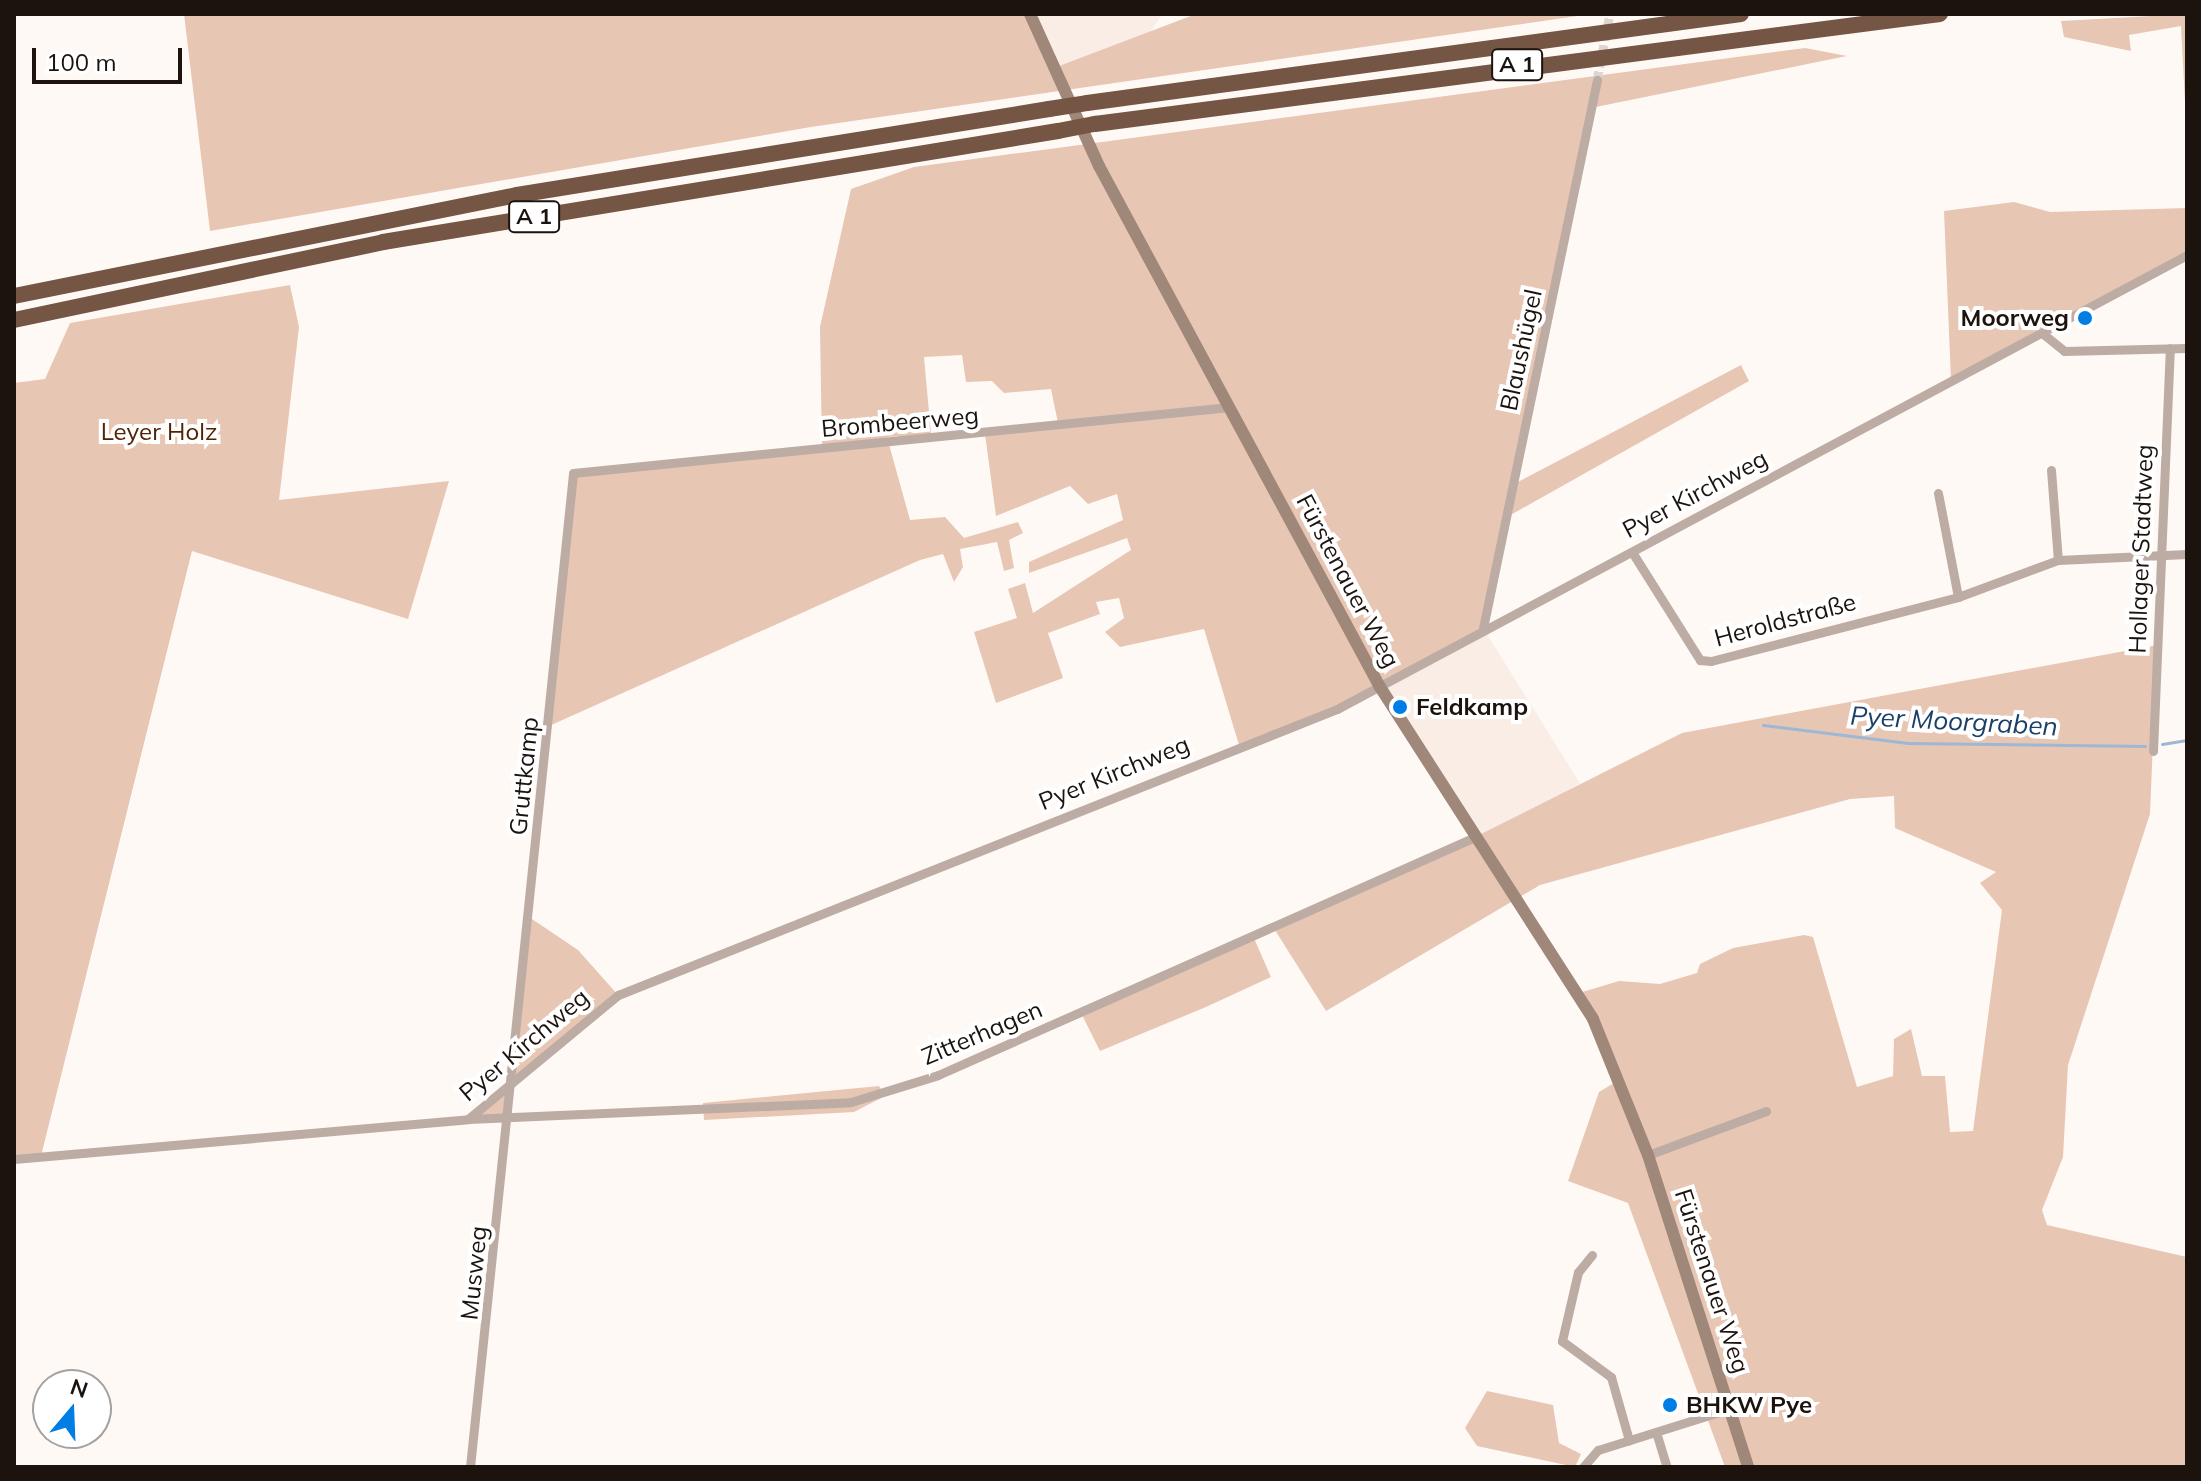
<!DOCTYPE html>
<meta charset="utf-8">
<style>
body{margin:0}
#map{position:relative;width:2201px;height:1481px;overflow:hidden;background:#fff9f6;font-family:Mulish,sans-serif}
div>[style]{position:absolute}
.built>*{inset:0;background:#faede5;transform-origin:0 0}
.green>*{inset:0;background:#e8c6b4}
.stream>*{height:3px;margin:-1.5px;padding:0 1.5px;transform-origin:1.5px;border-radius:1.5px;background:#9db7d5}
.street-tunnel>*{height:9px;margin-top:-4.5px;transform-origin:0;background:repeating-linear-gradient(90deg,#ddd6d3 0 9px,transparent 0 13.5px)}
.street>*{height:9px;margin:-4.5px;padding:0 4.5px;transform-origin:4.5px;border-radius:4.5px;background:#bdaca4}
.secondary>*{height:12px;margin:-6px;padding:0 6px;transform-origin:6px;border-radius:6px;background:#9f877a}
.highway>*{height:16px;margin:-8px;padding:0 8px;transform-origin:8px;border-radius:8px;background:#755543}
.highway-bridge>*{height:16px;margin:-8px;padding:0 8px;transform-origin:8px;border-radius:8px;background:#755543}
.dots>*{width:22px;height:22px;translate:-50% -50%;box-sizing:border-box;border:4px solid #fff;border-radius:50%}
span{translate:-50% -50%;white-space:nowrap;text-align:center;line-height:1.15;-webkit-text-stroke:8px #fff;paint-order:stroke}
.shield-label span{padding:2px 6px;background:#fff;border:2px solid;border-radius:6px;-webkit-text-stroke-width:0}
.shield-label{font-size:22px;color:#1c130e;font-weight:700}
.poi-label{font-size:24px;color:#1c130e;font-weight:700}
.right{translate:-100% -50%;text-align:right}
.left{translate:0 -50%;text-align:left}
.street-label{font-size:24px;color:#1c130e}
.park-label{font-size:24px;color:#522303}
.water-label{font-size:26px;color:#1a3f68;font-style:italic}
.frame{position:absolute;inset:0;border:16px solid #1c130e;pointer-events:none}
.north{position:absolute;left:32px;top:1369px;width:80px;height:80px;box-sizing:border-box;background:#fff;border:2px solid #a4a19f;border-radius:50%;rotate:19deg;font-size:22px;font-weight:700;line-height:32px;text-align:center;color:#1c130e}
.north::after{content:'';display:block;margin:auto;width:28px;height:36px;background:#007ee5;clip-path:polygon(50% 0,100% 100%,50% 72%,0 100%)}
.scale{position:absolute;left:32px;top:48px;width:150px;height:36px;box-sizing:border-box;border:4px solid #1c130e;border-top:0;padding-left:10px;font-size:24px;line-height:28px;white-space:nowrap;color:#1c130e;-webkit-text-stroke:6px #fff;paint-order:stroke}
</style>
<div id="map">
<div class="built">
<div style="clip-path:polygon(1030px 14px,1163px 14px,1150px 32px,1059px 66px)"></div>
<div style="left:1483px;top:628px;width:183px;height:119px;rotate:58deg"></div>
</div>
<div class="green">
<div style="clip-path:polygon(184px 14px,1030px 14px,1059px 66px,1196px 14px,1591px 14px,811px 127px,210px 231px)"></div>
<div style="clip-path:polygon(2187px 14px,2185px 103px,2181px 26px,2129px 35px,2131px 51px,2064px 37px,2061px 21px)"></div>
<div style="clip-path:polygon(1805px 48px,1847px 56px,1591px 108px,1514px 484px,1741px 365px,1749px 381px,1507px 517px,1483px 628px,1372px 691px,1239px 745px,1204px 629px,1120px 647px,1105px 632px,1124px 618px,1119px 598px,1096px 602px,1100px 614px,1048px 633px,1063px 678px,996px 703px,974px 632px,1017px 618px,1008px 589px,1025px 583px,1033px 613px,1131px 550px,1127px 538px,1029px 573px,1029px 562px,1123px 520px,1117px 494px,1088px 504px,1070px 486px,996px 516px,985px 434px,1059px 428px,1051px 389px,1004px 393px,992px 381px,966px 382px,962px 355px,924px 357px,931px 434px,887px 437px,910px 520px,945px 517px,964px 538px,1018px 522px,1023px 533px,1009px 540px,1014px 568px,1004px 571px,997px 542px,960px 549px,963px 567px,954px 582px,943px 554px,920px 560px,549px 726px,576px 476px,822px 451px,820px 327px,851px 189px,914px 167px)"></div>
<div style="clip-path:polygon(2014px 202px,2050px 212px,2187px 208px,2187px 255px,1951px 381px,1944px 211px)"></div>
<div style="clip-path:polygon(290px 285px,299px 327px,279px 500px,449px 481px,408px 619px,192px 551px,41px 1156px,14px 1158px,14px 383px,45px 379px,70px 323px)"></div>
<div style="clip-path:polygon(2157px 645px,2150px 814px,2068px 1065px,2063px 1157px,2042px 1210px,2047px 1225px,2187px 1257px,2187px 1467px,1725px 1467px,1628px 1203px,1568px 1181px,1599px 1092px,1619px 1080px,1579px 993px,1619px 981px,1660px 984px,1697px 973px,1700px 964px,1733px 948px,1804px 935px,1813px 937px,1857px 1087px,1893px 1076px,1894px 1039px,1911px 1029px,1922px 1076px,1945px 1076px,1950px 1132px,1973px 1131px,2002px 910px,1980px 883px,1996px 872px,1895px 828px,1894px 796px,1850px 799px,1540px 885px,1326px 1011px,1273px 927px,1253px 936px,1271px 977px,1206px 1007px,1100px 1051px,1081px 1013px,1475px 837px,1682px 733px)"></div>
<div style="clip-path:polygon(529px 917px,578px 950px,618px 995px,513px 1082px,507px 1120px,468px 1119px,513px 1082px)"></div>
<div style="clip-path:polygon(879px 1086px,885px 1096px,854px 1112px,704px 1120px,703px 1103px)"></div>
<div style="clip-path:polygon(1487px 1391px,1553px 1405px,1559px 1443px,1581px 1454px,1575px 1467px,1477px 1446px,1465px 1428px)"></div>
</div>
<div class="stream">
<div style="left:1763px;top:725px;width:146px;rotate:7.1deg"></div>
<div style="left:1908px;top:743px;width:237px;rotate:0.7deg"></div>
<div style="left:2162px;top:744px;width:25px;rotate:-9deg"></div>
</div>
<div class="street-tunnel">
<div style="left:1597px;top:80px;width:67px;rotate:-78.9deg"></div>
</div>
<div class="street">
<div style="left:2042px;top:333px;width:28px;rotate:39deg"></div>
<div style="left:2064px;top:351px;width:123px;rotate:-1.4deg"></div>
<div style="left:2051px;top:470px;width:90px;rotate:85.6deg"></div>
<div style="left:1938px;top:493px;width:106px;rotate:79.1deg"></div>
<div style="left:1632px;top:552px;width:128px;rotate:57.8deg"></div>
<div style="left:1700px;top:660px;width:11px;rotate:5deg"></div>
<div style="left:1711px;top:661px;width:255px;rotate:-14.5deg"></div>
<div style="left:1958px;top:597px;width:107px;rotate:-20.3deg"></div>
<div style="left:2058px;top:560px;width:129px;rotate:-2.7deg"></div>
<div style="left:1483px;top:628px;width:560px;rotate:-78.25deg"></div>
<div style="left:2153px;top:751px;width:403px;rotate:-87.6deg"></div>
<div style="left:468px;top:1119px;width:383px;rotate:-2.5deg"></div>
<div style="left:851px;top:1102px;width:91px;rotate:-17.2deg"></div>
<div style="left:938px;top:1075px;width:587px;rotate:-23.9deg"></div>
<div style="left:1648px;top:1155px;width:126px;rotate:-20.4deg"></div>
<div style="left:14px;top:1159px;width:456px;rotate:-5deg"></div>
<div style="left:468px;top:1119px;width:195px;rotate:-39.6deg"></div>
<div style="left:618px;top:995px;width:774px;rotate:-21.69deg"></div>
<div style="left:1337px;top:709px;width:964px;rotate:-28.11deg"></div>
<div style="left:1592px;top:1255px;width:22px;rotate:129deg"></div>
<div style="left:1578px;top:1272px;width:71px;rotate:103.1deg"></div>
<div style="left:1562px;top:1341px;width:61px;rotate:36.3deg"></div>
<div style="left:1611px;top:1377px;width:66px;rotate:74.1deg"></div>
<div style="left:1656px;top:1432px;width:37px;rotate:73deg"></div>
<div style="left:470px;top:1467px;width:999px;rotate:-84.08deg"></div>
<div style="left:573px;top:473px;width:660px;rotate:-5.74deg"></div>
<div style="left:1583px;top:1467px;width:23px;rotate:-49deg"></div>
<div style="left:1598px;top:1450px;width:137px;rotate:-17.4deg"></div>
</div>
<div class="secondary">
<div style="left:1030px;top:14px;width:167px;rotate:65.6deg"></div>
<div style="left:1099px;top:166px;width:592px;rotate:61.66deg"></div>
<div style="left:1380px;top:687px;width:394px;rotate:57.3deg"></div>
<div style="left:1593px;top:1019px;width:147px;rotate:68deg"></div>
<div style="left:1648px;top:1155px;width:328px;rotate:72.2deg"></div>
</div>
<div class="highway">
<div style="left:1087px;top:103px;width:660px;rotate:-7.75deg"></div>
<div style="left:1095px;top:124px;width:852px;rotate:-7.42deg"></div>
<div style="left:14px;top:296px;width:513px;rotate:-11.35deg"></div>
<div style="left:517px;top:195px;width:539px;rotate:-9.18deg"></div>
<div style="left:14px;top:320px;width:377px;rotate:-11.9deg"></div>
<div style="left:383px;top:242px;width:684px;rotate:-9.34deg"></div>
</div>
<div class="highway-bridge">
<div style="left:1049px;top:109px;width:38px;rotate:-9deg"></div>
<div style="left:1058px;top:131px;width:38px;rotate:-11deg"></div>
</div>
<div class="dots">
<div style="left:2085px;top:318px;background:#007ee5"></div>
<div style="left:1400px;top:707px;background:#007ee5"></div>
<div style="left:1670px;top:1405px;background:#007ee5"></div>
</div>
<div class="shield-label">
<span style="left:1517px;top:65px">A 1</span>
<span style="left:534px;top:217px">A 1</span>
</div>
<div class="poi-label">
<span class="right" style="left:2069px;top:318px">Moorweg</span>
<span class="left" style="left:1416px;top:707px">Feldkamp</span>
<span class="left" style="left:1686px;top:1405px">BHKW Pye</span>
</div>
<div class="street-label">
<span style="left:1521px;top:350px;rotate:-78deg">Blaushügel</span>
<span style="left:900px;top:422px;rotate:-5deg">Brombeerweg</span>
<span style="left:1695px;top:494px;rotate:-28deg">Pyer Kirchweg</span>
<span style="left:2141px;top:549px;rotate:-88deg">Hollager Stadtweg</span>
<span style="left:1348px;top:581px;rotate:62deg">Fürstenauer Weg</span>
<span style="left:1785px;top:620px;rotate:-15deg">Heroldstraße</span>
<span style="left:1114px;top:773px;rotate:-22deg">Pyer Kirchweg</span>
<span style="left:524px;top:776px;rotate:-84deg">Gruttkamp</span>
<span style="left:982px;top:1033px;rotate:-23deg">Zitterhagen</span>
<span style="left:524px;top:1045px;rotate:-40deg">Pyer Kirchweg</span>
<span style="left:474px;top:1273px;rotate:-84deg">Musweg</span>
<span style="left:1712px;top:1281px;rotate:72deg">Fürstenauer Weg</span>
</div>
<div class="park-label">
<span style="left:159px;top:432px">Leyer Holz</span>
</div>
<div class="water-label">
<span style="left:1954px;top:721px;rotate:3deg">Pyer Moorgraben</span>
</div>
<div class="frame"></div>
<div class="north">N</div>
<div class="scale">100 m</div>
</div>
